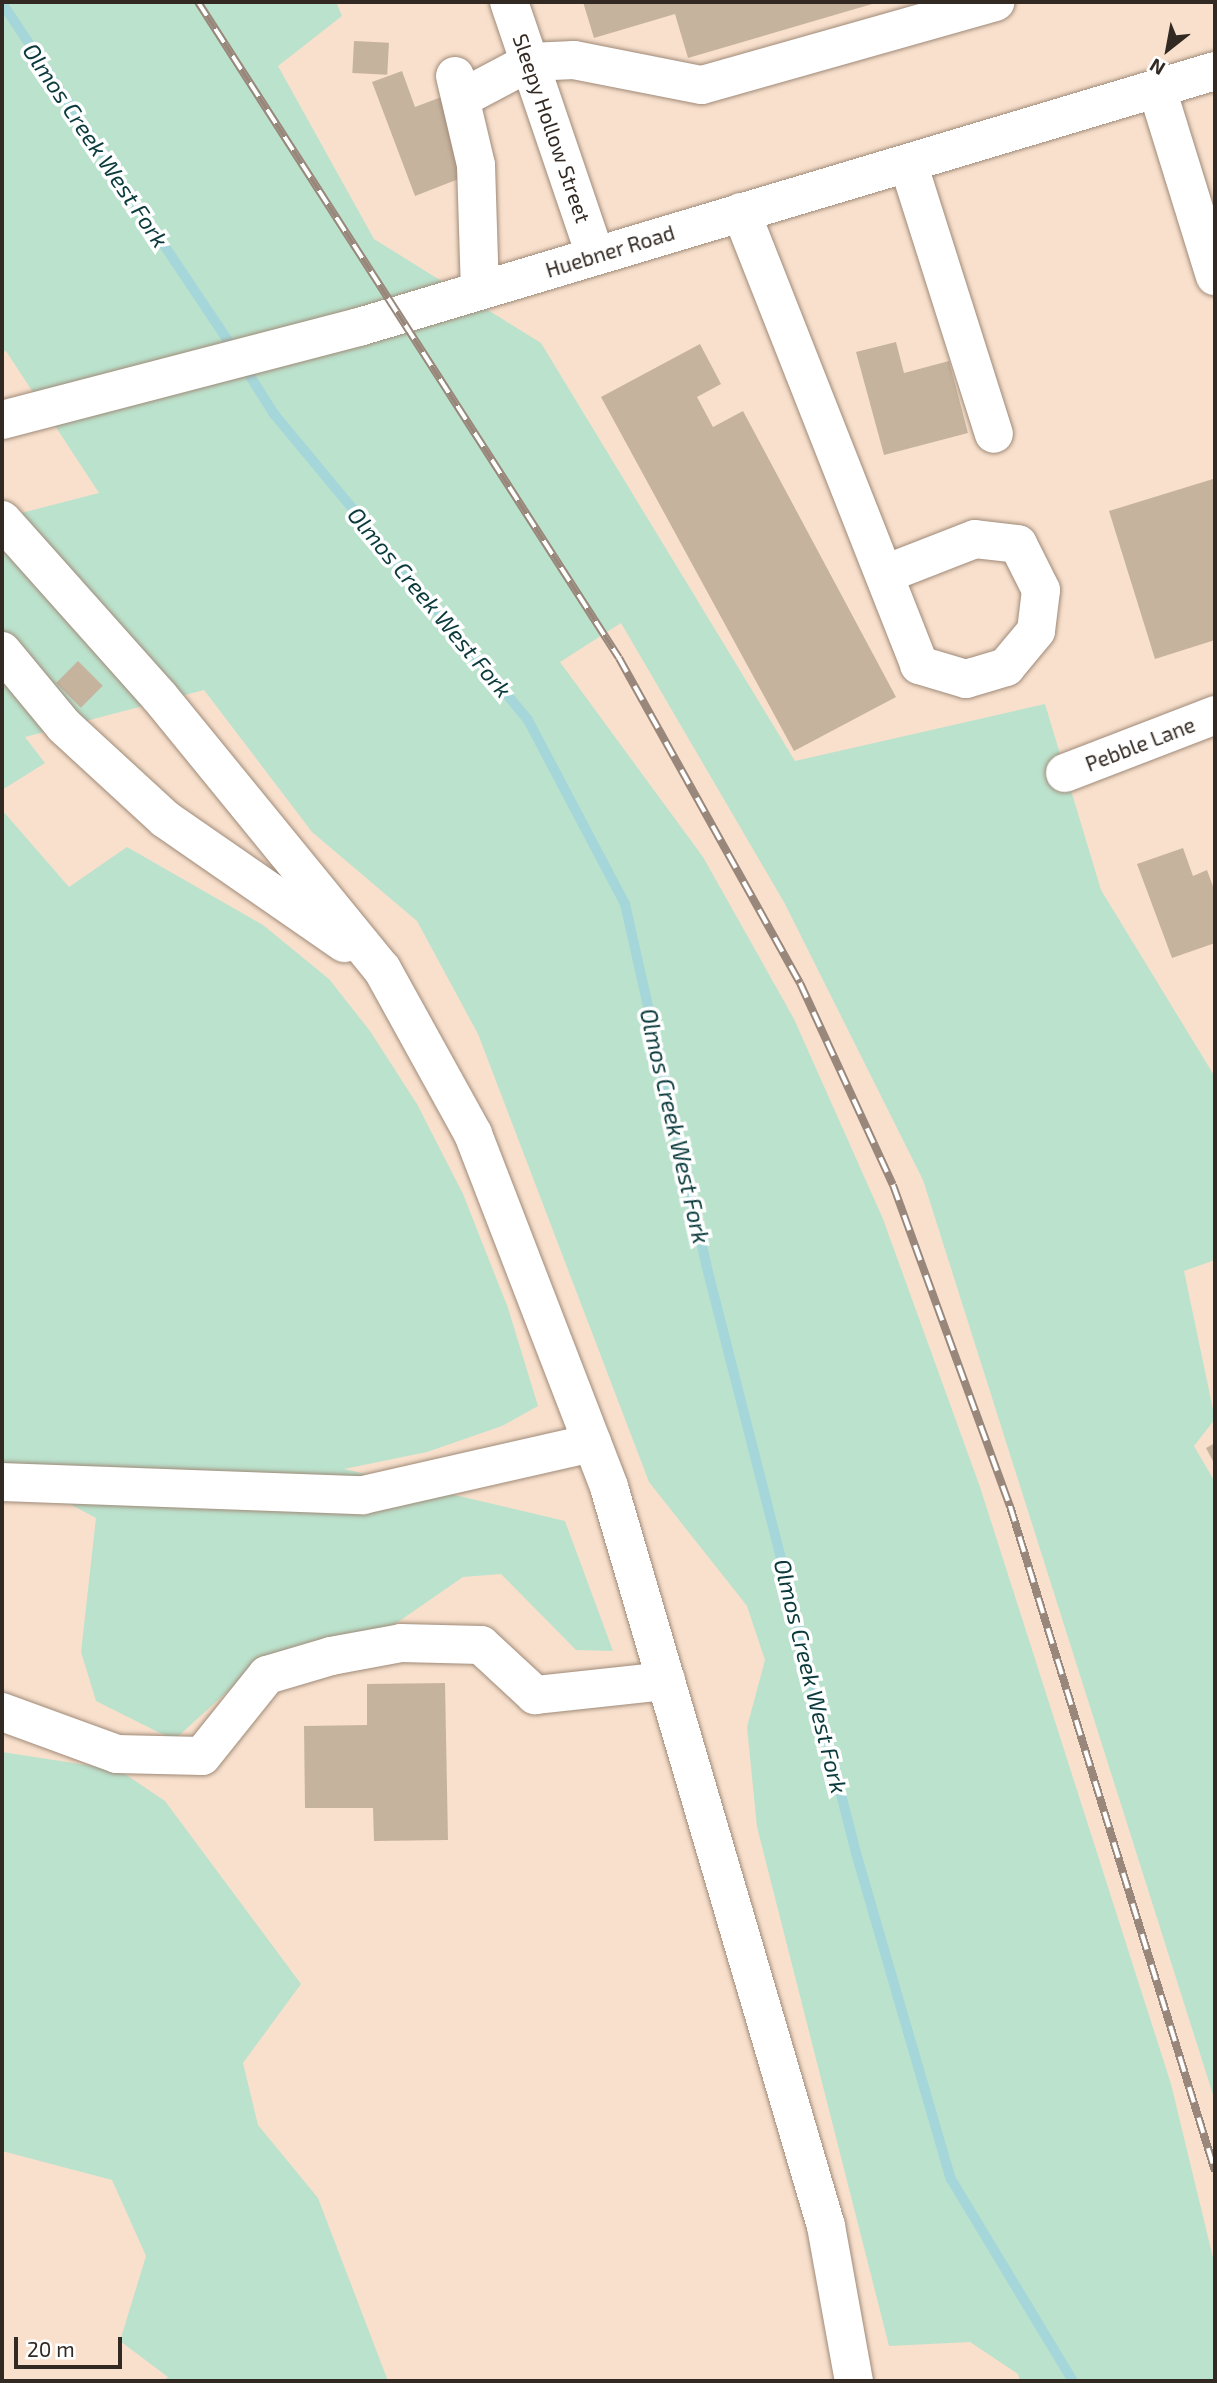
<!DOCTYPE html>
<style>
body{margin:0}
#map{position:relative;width:1217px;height:2383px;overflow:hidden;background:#f8e0cd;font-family:"Exo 2",sans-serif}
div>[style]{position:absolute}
.green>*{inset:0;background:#bbe2cd}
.stream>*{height:10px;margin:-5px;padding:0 5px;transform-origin:5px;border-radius:5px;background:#a5d6d9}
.building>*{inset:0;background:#c6b39e;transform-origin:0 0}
.roads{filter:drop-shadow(0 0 2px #9f8a78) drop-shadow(0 0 2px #9f8a78)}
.minor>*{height:38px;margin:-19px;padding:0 19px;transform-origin:19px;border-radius:19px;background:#fff}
.major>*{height:38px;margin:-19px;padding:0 19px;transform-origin:19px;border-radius:19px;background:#fff}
.rail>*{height:8px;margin-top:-4px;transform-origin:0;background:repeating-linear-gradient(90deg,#fff 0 16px,#98877a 0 32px);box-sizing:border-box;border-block:2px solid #98877a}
span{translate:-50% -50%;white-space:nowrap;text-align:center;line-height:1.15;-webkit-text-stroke:7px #fff;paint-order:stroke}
.street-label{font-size:21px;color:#322922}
.water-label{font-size:23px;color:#0b3a3c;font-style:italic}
.frame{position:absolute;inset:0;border:4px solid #322922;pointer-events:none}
.north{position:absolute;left:1133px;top:14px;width:70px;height:70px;-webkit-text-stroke:5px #fff;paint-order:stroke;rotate:211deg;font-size:19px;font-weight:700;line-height:28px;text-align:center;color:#322922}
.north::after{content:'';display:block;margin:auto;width:24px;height:32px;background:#322922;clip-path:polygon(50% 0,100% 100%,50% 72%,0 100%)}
.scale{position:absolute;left:14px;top:2337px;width:108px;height:32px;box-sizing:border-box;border:4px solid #322922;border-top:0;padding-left:9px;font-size:21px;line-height:24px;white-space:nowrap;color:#322922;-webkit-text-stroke:5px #fff;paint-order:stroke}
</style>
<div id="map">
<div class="green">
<div style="clip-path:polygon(2px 2px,336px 2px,342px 16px,278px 66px,374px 239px,541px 343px,795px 761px,1045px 704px,1101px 890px,1215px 1077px,1215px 1260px,1184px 1271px,1215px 1419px,1194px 1446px,1215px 1482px,1215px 2101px,923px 1180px,785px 904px,621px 623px,560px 662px,703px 857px,794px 1019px,883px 1219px,980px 1487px,1171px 2084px,1215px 2266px,1215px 2381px,1020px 2381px,1018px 2374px,970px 2342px,889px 2346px,757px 1827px,747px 1727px,765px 1660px,747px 1606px,649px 1482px,478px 1034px,417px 921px,312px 832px,204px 690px,25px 737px,45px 763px,2px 790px,2px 518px,99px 493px,6px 351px,2px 352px)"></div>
<div style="clip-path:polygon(2px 810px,69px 887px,127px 847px,263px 925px,329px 979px,370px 1031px,417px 1104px,463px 1194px,508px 1308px,538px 1406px,502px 1426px,427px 1452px,344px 1469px,565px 1521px,613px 1651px,576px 1650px,501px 1574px,463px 1577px,369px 1642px,240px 1680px,174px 1740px,96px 1701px,81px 1652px,96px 1518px,2px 1468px)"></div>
<div style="clip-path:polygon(2px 1752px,119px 1770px,165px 1801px,301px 1984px,243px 2063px,258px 2125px,318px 2198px,388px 2381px,163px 2381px,168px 2377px,120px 2341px,146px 2256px,112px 2180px,2px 2151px)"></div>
</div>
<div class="stream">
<div style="left:2px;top:3px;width:419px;rotate:56.2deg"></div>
<div style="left:243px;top:365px;width:58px;rotate:57.7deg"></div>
<div style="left:274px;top:414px;width:398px;rotate:50.3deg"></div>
<div style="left:528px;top:720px;width:208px;rotate:62.2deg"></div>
<div style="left:625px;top:904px;width:369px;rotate:77.3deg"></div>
<div style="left:706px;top:1264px;width:608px;rotate:75.71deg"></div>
<div style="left:856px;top:1853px;width:340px;rotate:73.8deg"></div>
<div style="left:951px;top:2179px;width:236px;rotate:58.9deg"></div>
</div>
<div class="building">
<div style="clip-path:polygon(583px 2px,879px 2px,688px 58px,675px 14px,594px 38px)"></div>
<div style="left:354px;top:41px;width:35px;height:32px;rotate:3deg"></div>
<div style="clip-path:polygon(402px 71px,415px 107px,444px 96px,474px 173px,415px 196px,372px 82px)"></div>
<div style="clip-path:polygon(896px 342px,904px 373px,949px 361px,968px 433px,884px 455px,856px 352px)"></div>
<div style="clip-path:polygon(700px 344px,721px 384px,697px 397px,713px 427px,743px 411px,896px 697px,794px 751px,601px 397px)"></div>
<div style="clip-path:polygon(1213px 479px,1215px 640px,1155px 659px,1109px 511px)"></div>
<div style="left:78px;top:661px;width:35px;height:31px;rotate:45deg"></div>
<div style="clip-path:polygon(1183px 848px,1193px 876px,1207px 870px,1215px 892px,1215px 943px,1172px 958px,1137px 864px)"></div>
<div style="clip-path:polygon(1215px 1443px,1215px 1465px,1206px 1448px)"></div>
<div style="clip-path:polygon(445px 1683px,448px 1840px,374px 1841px,373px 1808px,305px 1808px,304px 1726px,367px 1725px,367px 1684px)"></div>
</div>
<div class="roads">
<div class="minor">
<div style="left:509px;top:2px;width:267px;rotate:71.2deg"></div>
<div style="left:455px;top:76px;width:91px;rotate:76.7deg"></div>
<div style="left:476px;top:165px;width:125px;rotate:88.2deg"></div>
<div style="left:1157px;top:89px;width:196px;rotate:72.8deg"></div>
<div style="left:462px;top:98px;width:77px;rotate:-27.9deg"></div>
<div style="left:530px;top:62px;width:44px;rotate:-2.6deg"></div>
<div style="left:574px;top:60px;width:130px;rotate:11.1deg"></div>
<div style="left:702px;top:85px;width:305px;rotate:-15.8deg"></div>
<div style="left:908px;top:163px;width:284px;rotate:72.4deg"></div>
<div style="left:741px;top:212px;width:487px;rotate:68.5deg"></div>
<div style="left:919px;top:665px;width:49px;rotate:16.6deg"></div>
<div style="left:966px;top:679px;width:42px;rotate:-16.7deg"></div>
<div style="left:1006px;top:667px;width:47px;rotate:-50.2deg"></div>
<div style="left:1036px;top:631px;width:41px;rotate:-83deg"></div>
<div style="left:1041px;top:590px;width:51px;rotate:-116.6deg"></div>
<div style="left:1018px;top:544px;width:43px;rotate:-173.4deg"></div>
<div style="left:975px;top:539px;width:97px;rotate:158.7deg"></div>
<div style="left:2px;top:520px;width:236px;rotate:48.3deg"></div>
<div style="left:159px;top:696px;width:353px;rotate:50.8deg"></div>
<div style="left:382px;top:969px;width:188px;rotate:61.1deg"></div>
<div style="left:473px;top:1134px;width:378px;rotate:68.9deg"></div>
<div style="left:609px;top:1487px;width:770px;rotate:73.64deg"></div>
<div style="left:826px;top:2226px;width:158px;rotate:79.8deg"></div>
<div style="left:2px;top:651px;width:97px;rotate:50.4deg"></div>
<div style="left:64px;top:726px;width:137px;rotate:42.6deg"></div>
<div style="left:165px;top:819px;width:218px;rotate:34.7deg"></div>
<div style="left:1065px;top:773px;width:161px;rotate:-21.1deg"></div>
<div style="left:2px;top:1482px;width:361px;rotate:2.1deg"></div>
<div style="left:363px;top:1495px;width:235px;rotate:-12.8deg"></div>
<div style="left:2px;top:1712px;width:122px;rotate:20.1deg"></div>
<div style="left:117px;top:1754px;width:85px;rotate:1.3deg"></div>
<div style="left:202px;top:1756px;width:104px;rotate:-51.3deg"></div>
<div style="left:267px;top:1675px;width:67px;rotate:-16.5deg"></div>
<div style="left:331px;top:1656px;width:71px;rotate:-10.5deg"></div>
<div style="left:401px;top:1643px;width:80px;rotate:1.4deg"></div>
<div style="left:481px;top:1645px;width:74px;rotate:42.8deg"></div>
<div style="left:535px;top:1695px;width:132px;rotate:-6.1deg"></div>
</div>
<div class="major">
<div style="left:2px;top:420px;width:369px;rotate:-14.6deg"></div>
<div style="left:359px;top:327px;width:893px;rotate:-16.65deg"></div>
</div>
</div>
<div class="rail">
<div style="left:198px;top:2px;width:779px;rotate:57.31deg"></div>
<div style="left:619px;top:658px;width:372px;rotate:60.9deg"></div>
<div style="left:800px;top:983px;width:222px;rotate:65.3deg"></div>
<div style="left:893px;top:1185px;width:342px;rotate:70deg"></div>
<div style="left:1010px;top:1506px;width:696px;rotate:72.87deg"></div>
</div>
<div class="street-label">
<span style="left:552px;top:128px;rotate:71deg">Sleepy Hollow Street</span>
<span style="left:610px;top:251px;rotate:-17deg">Huebner Road</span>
<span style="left:1140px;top:744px;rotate:-21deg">Pebble Lane</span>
</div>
<div class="water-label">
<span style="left:96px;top:145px;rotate:56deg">Olmos Creek West Fork</span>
<span style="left:430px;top:602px;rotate:50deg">Olmos Creek West Fork</span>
<span style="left:675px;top:1126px;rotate:77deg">Olmos Creek West Fork</span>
<span style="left:811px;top:1676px;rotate:76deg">Olmos Creek West Fork</span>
</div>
<div class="frame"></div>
<div class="north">N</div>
<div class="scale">20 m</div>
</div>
